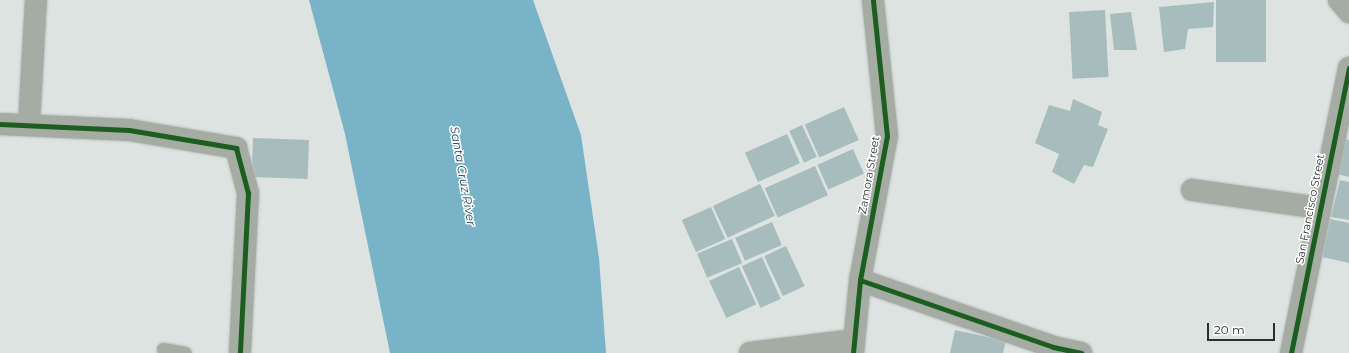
<!DOCTYPE html>
<style>
body{margin:0}
#map{position:relative;width:1349px;height:353px;overflow:hidden;background:#dde3e1;font-family:Montserrat,sans-serif}
div>[style]{position:absolute}
.water>*{inset:0;background:#79b3c8}
.building>*{inset:0;background:#a7bcbc;transform-origin:0 0}
.roads{filter:drop-shadow(0 0 1px #babebd) drop-shadow(0 0 1px #babebd)}
.lane>*{height:13px;margin:-6.5px;padding:0 6.5px;transform-origin:6.5px;border-radius:6.5px;background:#a4aca4}
.street>*{height:22px;margin:-11px;padding:0 11px;transform-origin:11px;border-radius:11px;background:#a4aca4}
.cycleway>*{height:5px;margin:-2.5px;padding:0 2.5px;transform-origin:2.5px;border-radius:2.5px;background:#1b5e20}
span{translate:-50% -50%;white-space:nowrap;text-align:center;line-height:1.15;-webkit-text-stroke:3px #fff;paint-order:stroke}
.street-label{font-size:11px;color:#2b302e}
.water-label{font-size:12px;color:#1a3f4d;font-style:italic}
.scale{position:absolute;left:1207px;top:323px;width:68px;height:18px;box-sizing:border-box;border:2px solid #2b302e;border-top:0;padding-left:5px;font-size:12px;line-height:14px;white-space:nowrap;color:#2b302e;-webkit-text-stroke:3px #fff;paint-order:stroke}
</style>
<div id="map">
<div class="water">
<div style="clip-path:polygon(309px 0,533px 0,581px 135px,599px 258px,606px 353px,390px 353px,345px 134px)"></div>
</div>
<div class="building">
<div style="left:1216px;top:0;width:50px;height:62px"></div>
<div style="clip-path:polygon(1214px 2px,1213px 27px,1188px 29px,1185px 49px,1164px 52px,1159px 7px)"></div>
<div style="left:1105px;top:10px;width:67px;height:36px;rotate:87deg"></div>
<div style="clip-path:polygon(1131px 12px,1137px 50px,1114px 50px,1110px 14px)"></div>
<div style="clip-path:polygon(1073px 99px,1102px 112px,1098px 125px,1108px 129px,1093px 167px,1084px 165px,1074px 184px,1052px 172px,1059px 154px,1035px 143px,1049px 105px,1070px 111px)"></div>
<div style="left:844px;top:107px;width:36px;height:43px;rotate:66deg"></div>
<div style="left:802px;top:125px;width:35px;height:14px;rotate:65deg"></div>
<div style="left:787px;top:134px;width:32px;height:46px;rotate:66deg"></div>
<div style="left:253px;top:138px;width:56px;height:39px;rotate:2deg"></div>
<div style="clip-path:polygon(1345px 139px,1349px 140px,1349px 177px,1337px 174px)"></div>
<div style="left:853px;top:149px;width:27px;height:39px;rotate:66deg"></div>
<div style="left:815px;top:166px;width:32px;height:55px;rotate:66deg"></div>
<div style="clip-path:polygon(1340px 180px,1349px 182px,1349px 220px,1331px 217px)"></div>
<div style="left:760px;top:184px;width:35px;height:52px;rotate:65deg"></div>
<div style="left:711px;top:207px;width:35px;height:32px;rotate:66deg"></div>
<div style="clip-path:polygon(1330px 219px,1349px 223px,1349px 263px,1322px 257px)"></div>
<div style="left:772px;top:222px;width:25px;height:40px;rotate:67deg"></div>
<div style="left:732px;top:239px;width:26px;height:38px;rotate:67deg"></div>
<div style="left:786px;top:246px;width:44px;height:24px;rotate:65deg"></div>
<div style="left:762px;top:257px;width:46px;height:22px;rotate:66deg"></div>
<div style="left:739px;top:267px;width:41px;height:33px;rotate:65deg"></div>
<div style="clip-path:polygon(955px 330px,1006px 341px,1003px 353px,950px 353px)"></div>
</div>
<div class="roads">
<div class="lane">
<div style="left:163px;top:349px;width:22px;rotate:10deg"></div>
</div>
<div class="street">
<div style="left:1339px;top:0;width:16px;rotate:50deg"></div>
<div style="left:0;top:124px;width:129px;rotate:2.7deg"></div>
<div style="left:129px;top:130px;width:109px;rotate:9.5deg"></div>
<div style="left:236px;top:148px;width:47px;rotate:75.1deg"></div>
<div style="left:248px;top:193px;width:160px;rotate:92.9deg"></div>
<div style="left:29px;top:124px;width:124px;rotate:-86.8deg"></div>
<div style="left:1192px;top:190px;width:129px;rotate:8deg"></div>
<div style="left:860px;top:280px;width:204px;rotate:19.1deg"></div>
<div style="left:1053px;top:347px;width:29px;rotate:12deg"></div>
<div style="left:750px;top:353px;width:105px;rotate:-7.1deg"></div>
<div style="left:853px;top:353px;width:73px;rotate:-84.5deg"></div>
<div style="left:860px;top:280px;width:147px;rotate:-79.4deg"></div>
<div style="left:887px;top:136px;width:137px;rotate:-95.9deg"></div>
<div style="left:1291px;top:353px;width:291px;rotate:-78.5deg"></div>
</div>
</div>
<div class="cycleway">
<div style="left:0;top:124px;width:129px;rotate:2.7deg"></div>
<div style="left:129px;top:130px;width:109px;rotate:9.5deg"></div>
<div style="left:236px;top:148px;width:47px;rotate:75.1deg"></div>
<div style="left:248px;top:193px;width:160px;rotate:92.9deg"></div>
<div style="left:860px;top:280px;width:204px;rotate:19.1deg"></div>
<div style="left:1053px;top:347px;width:29px;rotate:12deg"></div>
<div style="left:853px;top:353px;width:73px;rotate:-84.5deg"></div>
<div style="left:860px;top:280px;width:147px;rotate:-79.4deg"></div>
<div style="left:887px;top:136px;width:137px;rotate:-95.9deg"></div>
<div style="left:1291px;top:353px;width:291px;rotate:-78.5deg"></div>
</div>
<div class="street-label">
<span style="left:869px;top:175px;rotate:-80deg">Zamora Street</span>
<span style="left:1310px;top:209px;rotate:-79deg">San Francisco Street</span>
</div>
<div class="water-label">
<span style="left:463px;top:176px;rotate:80deg">Santa Cruz River</span>
</div>
<div class="scale">20 m</div>
</div>
